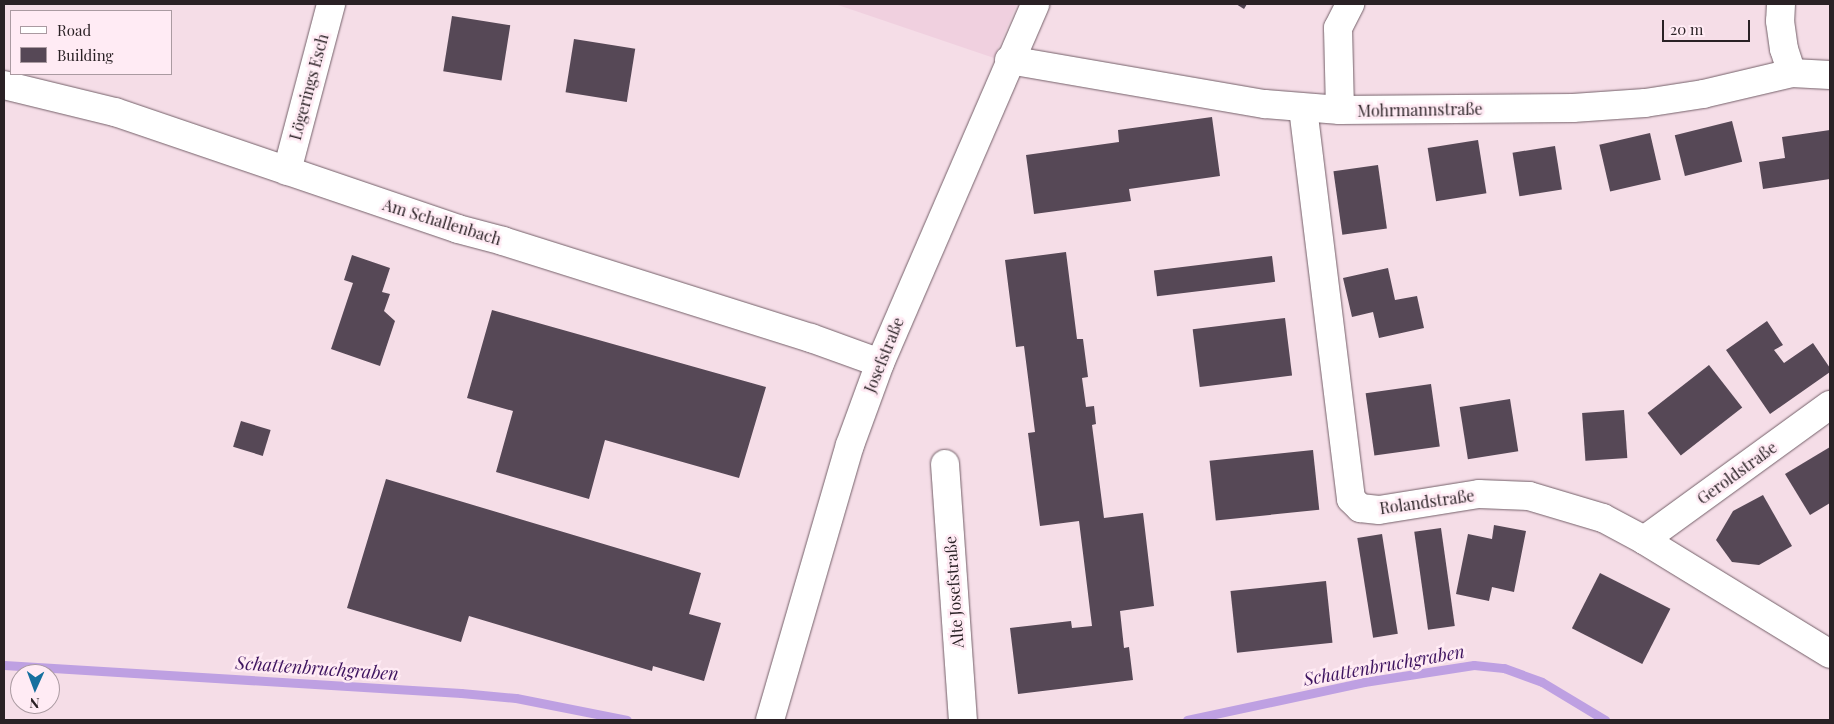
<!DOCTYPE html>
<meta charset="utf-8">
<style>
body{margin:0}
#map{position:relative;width:1834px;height:724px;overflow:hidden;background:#f5dde7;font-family:"Playfair Display",serif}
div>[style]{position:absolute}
.built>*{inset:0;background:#f0d0df}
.stream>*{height:9px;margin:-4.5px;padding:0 4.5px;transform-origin:4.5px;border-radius:4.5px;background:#bea0e2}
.building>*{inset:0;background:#564856;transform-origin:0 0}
.roads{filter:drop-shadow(0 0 1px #746069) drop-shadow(0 0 1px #746069)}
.minor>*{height:28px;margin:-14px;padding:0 14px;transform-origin:14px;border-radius:14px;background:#fff}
.tertiary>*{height:28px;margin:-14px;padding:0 14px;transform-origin:14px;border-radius:14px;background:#fff}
span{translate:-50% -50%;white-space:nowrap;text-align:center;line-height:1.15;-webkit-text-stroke:5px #ffebf4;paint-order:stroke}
.street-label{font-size:16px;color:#2a2125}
.water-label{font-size:18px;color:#3d135f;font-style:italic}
.frame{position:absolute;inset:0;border:5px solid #2a2125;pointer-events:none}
.legend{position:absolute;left:10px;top:10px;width:162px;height:65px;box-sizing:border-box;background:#ffebf4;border:1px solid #aa9aa1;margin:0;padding:6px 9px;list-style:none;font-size:15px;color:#2a2125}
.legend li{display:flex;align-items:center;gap:10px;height:25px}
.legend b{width:25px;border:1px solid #aa9aa1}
.north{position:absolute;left:10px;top:664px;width:50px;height:50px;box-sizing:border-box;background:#ffebf4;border:1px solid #aa9aa1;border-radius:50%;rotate:182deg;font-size:14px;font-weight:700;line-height:20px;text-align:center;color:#2a2125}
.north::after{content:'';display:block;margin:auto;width:18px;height:22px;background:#16709f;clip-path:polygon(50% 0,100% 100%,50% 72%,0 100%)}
.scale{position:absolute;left:1662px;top:20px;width:88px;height:22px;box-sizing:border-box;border:2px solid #2a2125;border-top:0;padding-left:6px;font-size:15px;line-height:18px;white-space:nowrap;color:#2a2125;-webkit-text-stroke:4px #ffebf4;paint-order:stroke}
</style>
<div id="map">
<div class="built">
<div style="clip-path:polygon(835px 4px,1017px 4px,994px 58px)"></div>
</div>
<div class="stream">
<div style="left:4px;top:665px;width:458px;rotate:3.5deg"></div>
<div style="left:461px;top:693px;width:55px;rotate:5.2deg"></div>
<div style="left:516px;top:698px;width:113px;rotate:11.2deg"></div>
<div style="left:1187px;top:720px;width:181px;rotate:-12.1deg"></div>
<div style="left:1364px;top:682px;width:111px;rotate:-8.8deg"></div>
<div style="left:1474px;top:665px;width:30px;rotate:6deg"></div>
<div style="left:1504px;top:668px;width:40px;rotate:20.2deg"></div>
<div style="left:1542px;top:682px;width:74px;rotate:31.1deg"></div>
</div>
<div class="building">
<div style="clip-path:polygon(1236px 4px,1247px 4px,1244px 9px)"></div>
<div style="left:452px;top:16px;width:59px;height:56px;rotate:9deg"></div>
<div style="left:574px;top:39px;width:62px;height:54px;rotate:9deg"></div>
<div style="clip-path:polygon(1212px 117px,1220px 176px,1129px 189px,1131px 201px,1034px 214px,1026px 155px,1119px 142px,1118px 130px)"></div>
<div style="left:1732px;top:121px;width:42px;height:59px;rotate:76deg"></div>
<div style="clip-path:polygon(1830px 130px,1830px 179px,1763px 189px,1759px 162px,1785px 158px,1782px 137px)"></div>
<div style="left:1650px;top:133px;width:48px;height:52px;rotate:77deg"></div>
<div style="left:1478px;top:140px;width:54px;height:51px;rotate:81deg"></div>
<div style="left:1555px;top:146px;width:44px;height:43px;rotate:81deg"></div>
<div style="left:1378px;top:165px;width:64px;height:45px;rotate:82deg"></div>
<div style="clip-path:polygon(1066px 252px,1077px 339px,1083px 339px,1088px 377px,1082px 378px,1086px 407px,1094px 406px,1096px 424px,1092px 425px,1104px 518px,1143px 513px,1154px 606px,1120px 611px,1124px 648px,1129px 647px,1133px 680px,1018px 694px,1010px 628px,1071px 621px,1072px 628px,1092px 626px,1079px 521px,1040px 526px,1028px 433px,1035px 432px,1024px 346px,1016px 347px,1005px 260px)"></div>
<div style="clip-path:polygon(352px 255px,390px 268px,382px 292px,390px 294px,384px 311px,395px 321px,380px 366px,331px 349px,353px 283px,344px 280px)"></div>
<div style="left:1272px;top:256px;width:26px;height:119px;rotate:83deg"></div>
<div style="clip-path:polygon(1388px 268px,1395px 300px,1417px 296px,1424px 328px,1379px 338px,1373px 312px,1352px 317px,1343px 278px)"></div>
<div style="clip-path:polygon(492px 310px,766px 387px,739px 478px,605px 440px,589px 499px,496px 472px,513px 411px,467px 398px)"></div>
<div style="left:1285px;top:318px;width:58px;height:93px;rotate:83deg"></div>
<div style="clip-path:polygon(1767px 321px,1783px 345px,1774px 350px,1784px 363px,1813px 343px,1830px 368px,1830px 372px,1770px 414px,1726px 350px)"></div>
<div style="left:1709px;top:365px;width:54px;height:78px;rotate:52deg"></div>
<div style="left:1431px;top:384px;width:63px;height:66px;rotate:82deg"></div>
<div style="left:1510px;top:399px;width:53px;height:51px;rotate:81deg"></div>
<div style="left:1624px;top:410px;width:48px;height:42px;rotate:86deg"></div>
<div style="left:241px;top:421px;width:31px;height:27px;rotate:17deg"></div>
<div style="clip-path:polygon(1830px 447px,1830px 503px,1810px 515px,1785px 474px)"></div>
<div style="left:1313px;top:450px;width:60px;height:104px;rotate:84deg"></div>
<div style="clip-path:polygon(386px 479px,701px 573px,689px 614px,721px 623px,704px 681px,653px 666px,652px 671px,469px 616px,461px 642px,347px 608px)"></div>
<div style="clip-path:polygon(1763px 495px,1792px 546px,1759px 565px,1732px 562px,1716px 540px,1733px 511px)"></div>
<div style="clip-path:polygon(1494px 525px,1526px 531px,1514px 592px,1492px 587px,1489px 601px,1456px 594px,1468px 534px,1492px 539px)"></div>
<div style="left:1441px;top:528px;width:99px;height:27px;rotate:82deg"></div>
<div style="left:1382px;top:534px;width:101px;height:25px;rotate:81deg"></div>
<div style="left:1600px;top:573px;width:79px;height:62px;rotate:27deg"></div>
<div style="left:1326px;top:581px;width:62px;height:96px;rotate:84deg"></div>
</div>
<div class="roads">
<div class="minor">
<div style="left:1781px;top:4px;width:17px;rotate:93deg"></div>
<div style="left:1780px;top:21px;width:28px;rotate:82deg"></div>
<div style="left:1784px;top:49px;width:25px;rotate:72deg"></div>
<div style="left:1009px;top:60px;width:260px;rotate:9.8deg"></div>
<div style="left:1265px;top:104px;width:75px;rotate:4.6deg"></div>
<div style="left:1340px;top:110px;width:233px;rotate:-0.5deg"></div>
<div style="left:1573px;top:108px;width:72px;rotate:-4deg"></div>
<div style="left:1645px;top:103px;width:59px;rotate:-8.8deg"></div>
<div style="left:1703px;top:94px;width:91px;rotate:-13.3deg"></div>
<div style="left:1792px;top:73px;width:38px;rotate:3deg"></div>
<div style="left:4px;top:85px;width:114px;rotate:13.7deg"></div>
<div style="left:115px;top:112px;width:362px;rotate:18.8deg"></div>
<div style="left:458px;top:229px;width:47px;rotate:14.9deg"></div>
<div style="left:503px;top:241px;width:323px;rotate:17.5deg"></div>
<div style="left:811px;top:338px;width:73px;rotate:19.9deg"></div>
<div style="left:1303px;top:108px;width:394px;rotate:83deg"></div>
<div style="left:1351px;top:499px;width:13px;rotate:45deg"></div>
<div style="left:1360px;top:508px;width:19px;rotate:6deg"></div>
<div style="left:1379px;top:510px;width:101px;rotate:-9.1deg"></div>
<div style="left:1479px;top:494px;width:50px;rotate:2.3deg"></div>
<div style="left:1529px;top:496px;width:77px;rotate:16.6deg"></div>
<div style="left:1603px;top:518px;width:47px;rotate:28.2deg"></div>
<div style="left:1644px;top:540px;width:218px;rotate:31.5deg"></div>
<div style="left:1340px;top:110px;width:82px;rotate:-91.4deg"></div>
<div style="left:1338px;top:28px;width:27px;rotate:-63deg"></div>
<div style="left:287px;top:171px;width:173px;rotate:-75.2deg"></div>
<div style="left:945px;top:464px;width:257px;rotate:86deg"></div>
<div style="left:1644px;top:540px;width:230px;rotate:-36deg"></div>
</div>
<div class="tertiary">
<div style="left:770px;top:720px;width:286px;rotate:-73.8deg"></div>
<div style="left:850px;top:445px;width:87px;rotate:-69.9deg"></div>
<div style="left:880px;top:363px;width:391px;rotate:-66.6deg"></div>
</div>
</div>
<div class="street-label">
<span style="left:309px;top:87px;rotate:-75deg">Lögerings Esch</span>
<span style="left:1420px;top:110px;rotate:-1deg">Mohrmannstraße</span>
<span style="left:442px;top:222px;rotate:17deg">Am Schallenbach</span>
<span style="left:884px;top:355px;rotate:-68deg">Josefstraße</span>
<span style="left:1737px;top:473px;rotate:-36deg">Geroldstraße</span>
<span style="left:1427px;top:502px;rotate:-8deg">Rolandstraße</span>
<span style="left:954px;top:592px;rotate:-94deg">Alte Josefstraße</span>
</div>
<div class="water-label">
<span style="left:1384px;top:665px;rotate:-10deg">Schattenbruchgraben</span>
<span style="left:317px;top:668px;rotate:4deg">Schattenbruchgraben</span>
</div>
<div class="frame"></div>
<ul class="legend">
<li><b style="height:6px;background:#fff"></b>Road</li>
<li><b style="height:14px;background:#564856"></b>Building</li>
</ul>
<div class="north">N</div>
<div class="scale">20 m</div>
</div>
